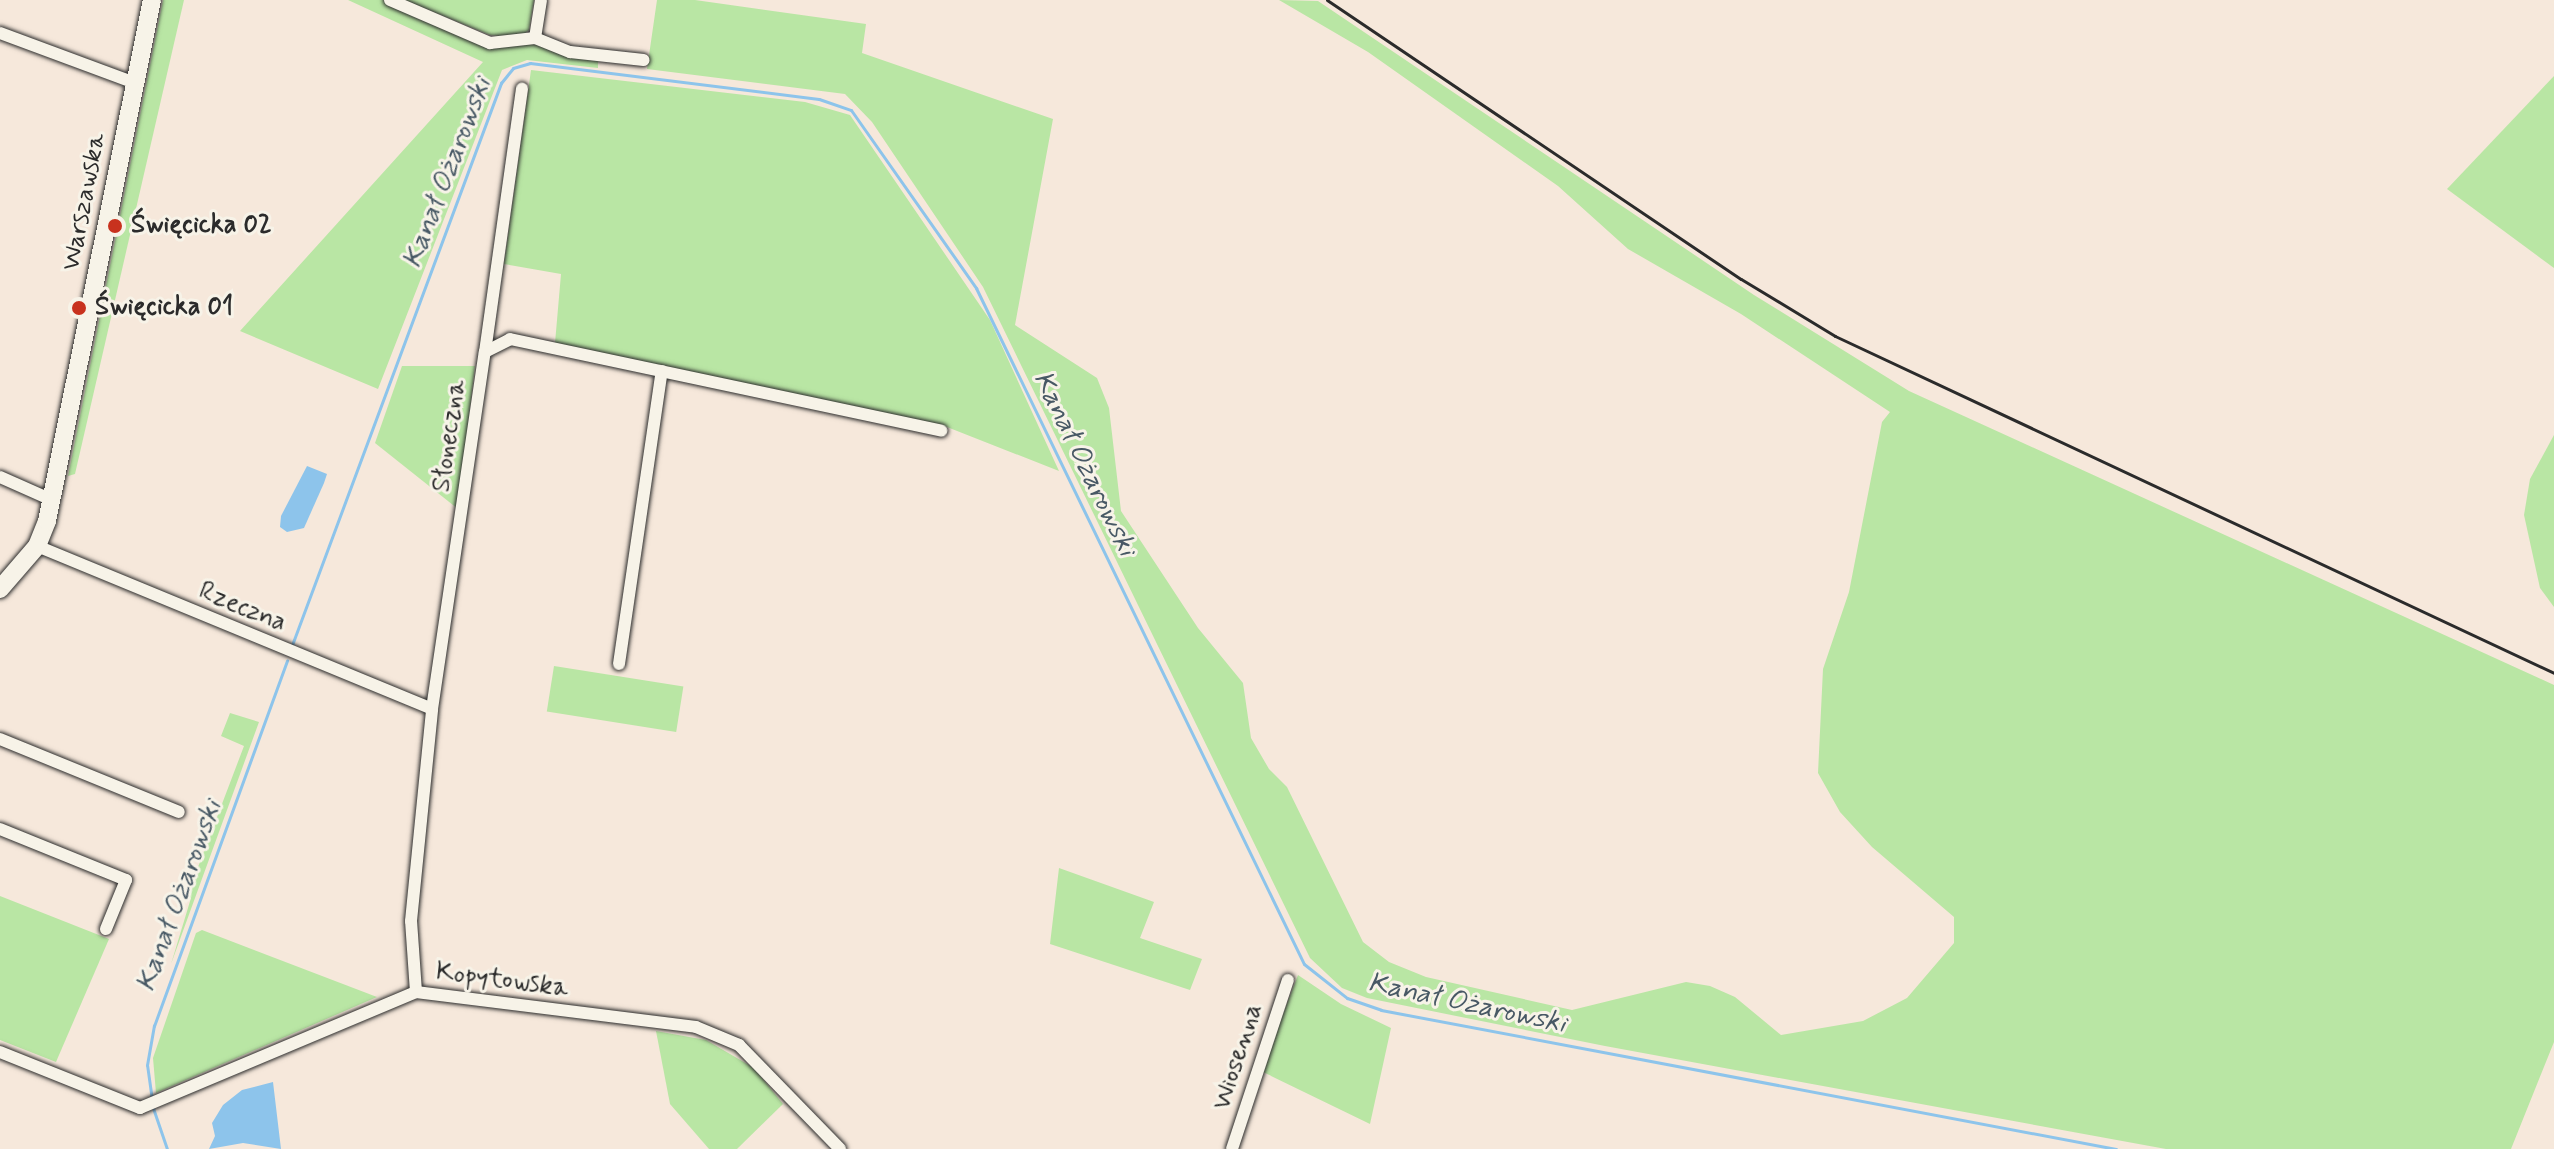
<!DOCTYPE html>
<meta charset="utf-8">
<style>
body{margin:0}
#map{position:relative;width:2554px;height:1149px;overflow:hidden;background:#f6e8db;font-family:Mynerve,sans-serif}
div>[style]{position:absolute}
.green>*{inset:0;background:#b9e6a4;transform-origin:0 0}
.water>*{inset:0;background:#8dc4eb}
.stream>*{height:3px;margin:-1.5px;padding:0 1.5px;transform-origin:1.5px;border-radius:1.5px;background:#8dc4eb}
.roads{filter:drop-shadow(0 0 2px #2b2b2b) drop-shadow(0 0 2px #2b2b2b)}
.minor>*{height:12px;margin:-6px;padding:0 6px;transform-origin:6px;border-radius:6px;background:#f7f3e8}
.secondary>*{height:18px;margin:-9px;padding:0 9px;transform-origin:9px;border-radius:9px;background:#f7f3e8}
.rail>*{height:3px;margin:-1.5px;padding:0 1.5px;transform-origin:1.5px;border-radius:1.5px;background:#2b2b2b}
.dots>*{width:22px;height:22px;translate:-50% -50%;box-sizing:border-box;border:4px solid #f7f3e8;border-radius:50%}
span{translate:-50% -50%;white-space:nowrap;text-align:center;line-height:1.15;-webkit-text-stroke:6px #f7f3e8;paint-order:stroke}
.street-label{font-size:26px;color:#2b2b2b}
.poi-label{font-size:26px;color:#2b2b2b;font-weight:700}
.left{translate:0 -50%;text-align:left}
.water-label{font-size:28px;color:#485965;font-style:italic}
</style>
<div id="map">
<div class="green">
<div style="clip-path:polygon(163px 0,184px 0,75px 474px,68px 476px)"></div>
<div style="clip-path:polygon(348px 0,383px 0,492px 46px,532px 44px,598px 60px,598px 68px,527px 60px,502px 70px,378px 389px,240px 331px,483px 62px)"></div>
<div style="clip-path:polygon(404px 0,534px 0,529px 30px,519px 38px,490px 35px)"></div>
<div style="clip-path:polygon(657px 0,695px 0,866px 24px,862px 53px,1053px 119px,1015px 325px,1097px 378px,1109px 408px,1121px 511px,1198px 628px,1243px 683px,1251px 738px,1269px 769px,1287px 787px,1363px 942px,1389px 962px,1426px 977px,1572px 1010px,1686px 982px,1710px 986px,1735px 997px,1781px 1035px,1863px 1021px,1907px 998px,1954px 943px,1954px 917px,1872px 847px,1840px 812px,1818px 773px,1823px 669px,1849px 592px,1882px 422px,1890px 412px,1741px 314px,1628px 249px,1558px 186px,1368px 52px,1279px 0,1318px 1px,1754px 295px,1909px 391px,2554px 685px,2554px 1042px,2511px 1149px,2166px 1149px,1605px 1046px,1367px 998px,1342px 988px,1310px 958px,983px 287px,872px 122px,845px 94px,647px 69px)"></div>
<div style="clip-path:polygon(531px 70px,805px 102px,850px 115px,990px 320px,1059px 471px,947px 427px,555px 343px,561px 274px,504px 264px)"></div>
<div style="clip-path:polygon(2554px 76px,2554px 268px,2447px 189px)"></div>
<div style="clip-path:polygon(402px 366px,475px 366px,458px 509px,375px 443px)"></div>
<div style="clip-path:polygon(2554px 435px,2554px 607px,2540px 588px,2524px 515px,2530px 479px)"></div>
<div style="left:554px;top:666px;width:131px;height:46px;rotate:9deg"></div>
<div style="clip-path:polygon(230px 713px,259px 722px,171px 964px,191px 898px,187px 896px,244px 746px,221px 736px)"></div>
<div style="clip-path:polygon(1059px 868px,1154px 902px,1140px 938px,1202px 959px,1190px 990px,1050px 944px)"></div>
<div style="clip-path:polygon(0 896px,109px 939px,56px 1062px,0 1040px)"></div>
<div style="clip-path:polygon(202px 930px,377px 997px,156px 1093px,153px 1058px,196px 933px)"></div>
<div style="clip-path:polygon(1298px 975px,1341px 1004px,1391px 1028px,1370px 1124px,1261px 1071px)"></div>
<div style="clip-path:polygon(656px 1031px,706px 1040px,754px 1068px,783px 1104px,737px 1149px,709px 1149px,670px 1104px)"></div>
</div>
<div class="water">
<div style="clip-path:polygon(307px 466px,327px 474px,324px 483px,304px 528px,287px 532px,280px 527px,281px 516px)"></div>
<div style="clip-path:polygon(273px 1082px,281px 1149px,243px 1143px,209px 1149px,215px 1136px,212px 1123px,223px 1105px,242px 1090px)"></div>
</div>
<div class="stream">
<div style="left:292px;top:645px;width:600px;rotate:-69.6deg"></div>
<div style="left:501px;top:83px;width:19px;rotate:-51deg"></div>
<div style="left:513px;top:68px;width:18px;rotate:-16deg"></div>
<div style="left:530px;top:63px;width:291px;rotate:7.1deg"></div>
<div style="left:819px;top:99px;width:34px;rotate:19deg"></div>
<div style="left:851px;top:110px;width:218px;rotate:54.9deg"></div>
<div style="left:976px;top:288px;width:751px;rotate:64.12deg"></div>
<div style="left:1304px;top:964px;width:55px;rotate:38.3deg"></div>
<div style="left:1347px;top:998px;width:36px;rotate:19deg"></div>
<div style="left:1381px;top:1010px;width:748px;rotate:10.71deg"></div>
<div style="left:152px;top:1100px;width:35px;rotate:-98deg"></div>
<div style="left:147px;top:1065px;width:40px;rotate:-80deg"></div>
<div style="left:154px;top:1026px;width:389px;rotate:-70deg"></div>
<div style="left:153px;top:1108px;width:43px;rotate:71.1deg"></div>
</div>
<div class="roads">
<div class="minor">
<div style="left:390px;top:0;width:109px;rotate:23.3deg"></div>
<div style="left:490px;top:43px;width:45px;rotate:-6.3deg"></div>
<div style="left:535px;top:38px;width:38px;rotate:22deg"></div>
<div style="left:570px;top:52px;width:74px;rotate:6.2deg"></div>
<div style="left:0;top:33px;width:144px;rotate:20.3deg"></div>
<div style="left:535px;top:38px;width:38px;rotate:-81deg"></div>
<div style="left:485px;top:352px;width:266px;rotate:-82deg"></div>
<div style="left:0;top:477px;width:57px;rotate:23.9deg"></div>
<div style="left:37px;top:546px;width:427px;rotate:22.4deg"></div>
<div style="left:619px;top:664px;width:296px;rotate:-81.7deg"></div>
<div style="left:0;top:739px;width:193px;rotate:22.2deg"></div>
<div style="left:0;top:829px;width:136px;rotate:22deg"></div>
<div style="left:126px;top:880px;width:53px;rotate:112.2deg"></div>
<div style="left:416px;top:992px;width:71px;rotate:-94deg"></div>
<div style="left:411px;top:921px;width:213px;rotate:-84.3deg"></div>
<div style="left:432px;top:709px;width:361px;rotate:-81.6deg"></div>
<div style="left:485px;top:352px;width:28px;rotate:-27deg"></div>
<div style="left:510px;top:339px;width:441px;rotate:12deg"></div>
<div style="left:0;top:1052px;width:151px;rotate:21.8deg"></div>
<div style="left:140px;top:1108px;width:299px;rotate:-22.8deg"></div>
<div style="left:416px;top:992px;width:282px;rotate:7.1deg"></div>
<div style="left:696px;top:1027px;width:47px;rotate:22.7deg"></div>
<div style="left:739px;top:1045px;width:145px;rotate:45.8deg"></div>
<div style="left:1232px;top:1149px;width:178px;rotate:-71.7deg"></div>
</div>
<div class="secondary">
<div style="left:0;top:589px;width:57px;rotate:-49.3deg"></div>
<div style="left:37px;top:546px;width:27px;rotate:-68deg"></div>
<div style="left:47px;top:521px;width:531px;rotate:-78.61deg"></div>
</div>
</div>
<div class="rail">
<div style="left:1327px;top:0;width:499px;rotate:34deg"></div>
<div style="left:1741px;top:279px;width:110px;rotate:31.2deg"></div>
<div style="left:1835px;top:336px;width:794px;rotate:25.11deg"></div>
</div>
<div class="dots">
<div style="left:115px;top:226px;background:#c8321e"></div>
<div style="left:79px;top:308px;background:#c8321e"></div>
</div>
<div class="street-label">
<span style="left:85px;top:202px;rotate:-79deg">Warszawska</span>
<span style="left:450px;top:436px;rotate:-82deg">Słoneczna</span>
<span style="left:242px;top:608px;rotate:22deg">Rzeczna</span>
<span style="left:502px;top:981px;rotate:7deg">Kopytowska</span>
<span style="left:1239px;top:1057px;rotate:-72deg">Wiosenna</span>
</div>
<div class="poi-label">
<span class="left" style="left:131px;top:226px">Święcicka 02</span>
<span class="left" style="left:95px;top:308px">Święcicka 01</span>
</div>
<div class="water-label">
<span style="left:448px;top:173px;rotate:-69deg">Kanał Ożarowski</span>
<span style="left:1084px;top:464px;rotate:64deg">Kanał Ożarowski</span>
<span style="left:180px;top:896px;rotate:-70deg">Kanał Ożarowski</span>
<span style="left:1467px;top:1004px;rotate:12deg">Kanał Ożarowski</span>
</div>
</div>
